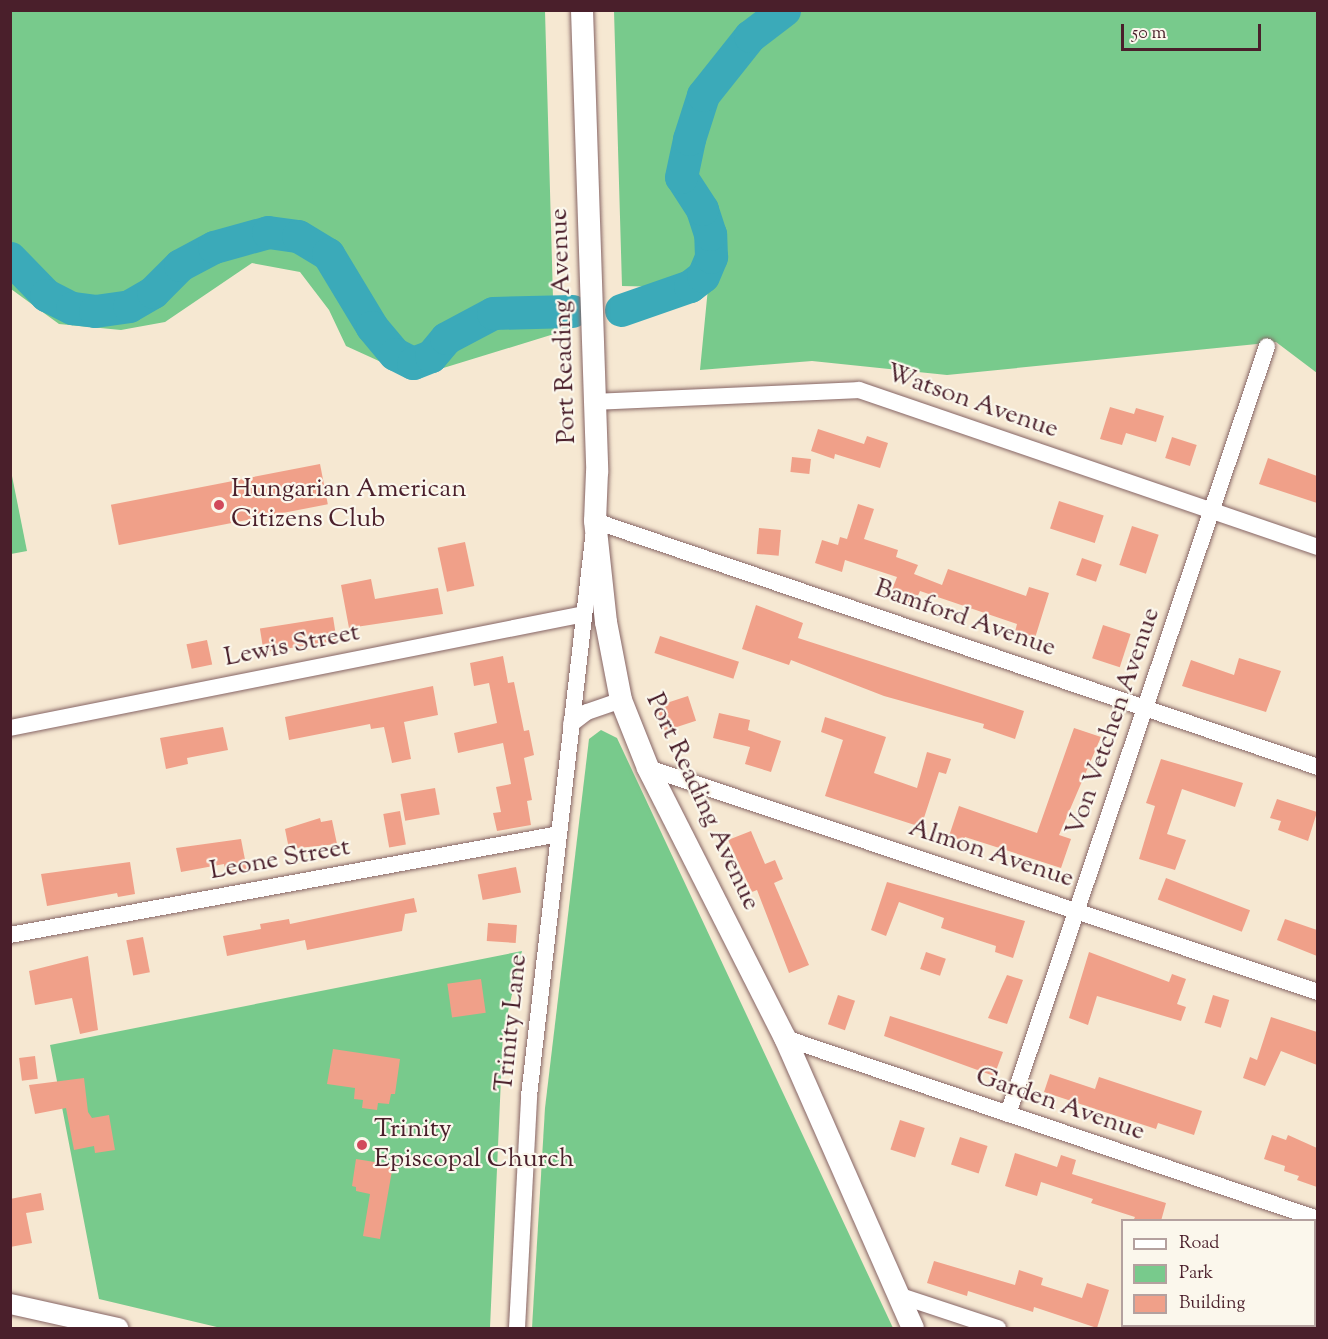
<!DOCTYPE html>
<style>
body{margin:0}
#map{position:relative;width:1328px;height:1339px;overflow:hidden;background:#f6e8d2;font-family:"Sorts Mill Goudy",serif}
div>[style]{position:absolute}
.green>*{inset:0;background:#78ca8c}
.river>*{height:33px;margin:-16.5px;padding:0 16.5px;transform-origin:16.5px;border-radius:16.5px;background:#3baab9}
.building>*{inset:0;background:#f0a089;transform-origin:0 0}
.roads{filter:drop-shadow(0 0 2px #866565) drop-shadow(0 0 2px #866565)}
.minor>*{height:16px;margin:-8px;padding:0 8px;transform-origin:8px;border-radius:8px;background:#fff}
.tertiary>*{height:20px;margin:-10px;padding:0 10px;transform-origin:10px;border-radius:10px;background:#fff}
.secondary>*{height:22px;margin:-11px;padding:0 11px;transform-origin:11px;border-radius:11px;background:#fff}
.dots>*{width:16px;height:16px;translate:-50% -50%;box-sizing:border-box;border:3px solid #fbf7ec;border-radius:50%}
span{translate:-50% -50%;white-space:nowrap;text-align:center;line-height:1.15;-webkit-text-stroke:4.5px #fbf7ec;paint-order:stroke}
.street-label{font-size:26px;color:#4a1f2b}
.poi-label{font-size:26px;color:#4a1f2b}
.left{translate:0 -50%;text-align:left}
.frame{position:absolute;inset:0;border:12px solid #4a1f2b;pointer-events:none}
.legend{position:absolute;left:1121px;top:1219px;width:195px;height:108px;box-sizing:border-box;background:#fbf7ec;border:2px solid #b4a19f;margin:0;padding:8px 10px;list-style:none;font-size:18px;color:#4a1f2b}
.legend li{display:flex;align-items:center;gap:12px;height:30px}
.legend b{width:30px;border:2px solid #b4a19f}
.scale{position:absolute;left:1121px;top:24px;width:140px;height:27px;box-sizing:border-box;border:3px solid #4a1f2b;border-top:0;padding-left:8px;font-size:18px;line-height:21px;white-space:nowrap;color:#4a1f2b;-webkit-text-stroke:4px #fbf7ec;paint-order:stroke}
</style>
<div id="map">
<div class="green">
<div style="clip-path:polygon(10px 11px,545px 11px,554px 334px,414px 377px,346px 346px,329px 310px,300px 272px,252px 263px,165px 322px,121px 330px,59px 324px,11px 289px)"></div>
<div style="clip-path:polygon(614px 11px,1317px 11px,1317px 373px,1276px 342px,947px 375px,812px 361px,700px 370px,708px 288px,622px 286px)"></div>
<div style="clip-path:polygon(11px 471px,27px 551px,11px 554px,10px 554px)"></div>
<div style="clip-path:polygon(601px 730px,617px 738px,893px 1328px,532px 1328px,545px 1108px,589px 739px)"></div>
<div style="clip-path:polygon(522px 951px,503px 1033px,490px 1328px,221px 1328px,99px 1299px,50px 1045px)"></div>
</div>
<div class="river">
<div style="left:10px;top:258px;width:52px;rotate:45.8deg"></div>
<div style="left:46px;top:295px;width:29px;rotate:27deg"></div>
<div style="left:72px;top:308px;width:23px;rotate:7deg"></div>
<div style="left:95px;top:311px;width:34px;rotate:-8deg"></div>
<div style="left:129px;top:306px;width:28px;rotate:-30deg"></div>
<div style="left:153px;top:292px;width:38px;rotate:-45deg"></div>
<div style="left:180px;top:265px;width:38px;rotate:-28deg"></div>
<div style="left:214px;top:247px;width:56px;rotate:-15.5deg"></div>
<div style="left:268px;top:232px;width:30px;rotate:8deg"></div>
<div style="left:298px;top:236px;width:35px;rotate:31deg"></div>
<div style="left:328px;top:254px;width:85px;rotate:58.9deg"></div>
<div style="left:372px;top:327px;width:35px;rotate:50deg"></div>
<div style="left:395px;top:354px;width:20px;rotate:27deg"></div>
<div style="left:413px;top:363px;width:19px;rotate:-21deg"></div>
<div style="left:431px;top:356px;width:23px;rotate:-50deg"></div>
<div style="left:446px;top:338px;width:53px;rotate:-28deg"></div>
<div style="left:493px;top:313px;width:79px;rotate:-1.5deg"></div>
<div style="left:621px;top:310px;width:73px;rotate:-19.2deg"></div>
<div style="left:690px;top:286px;width:16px;rotate:-38deg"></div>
<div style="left:703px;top:276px;width:21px;rotate:-67deg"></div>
<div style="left:711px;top:257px;width:23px;rotate:-92deg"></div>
<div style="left:710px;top:234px;width:26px;rotate:-108deg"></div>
<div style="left:702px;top:209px;width:38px;rotate:-123deg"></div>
<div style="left:681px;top:177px;width:39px;rotate:-78deg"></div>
<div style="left:689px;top:139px;width:46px;rotate:-72.3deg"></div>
<div style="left:703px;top:95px;width:75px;rotate:-51.5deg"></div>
<div style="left:750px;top:36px;width:43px;rotate:-37.4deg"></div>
</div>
<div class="building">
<div style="clip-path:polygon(1110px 407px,1134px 414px,1136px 408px,1164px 416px,1156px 442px,1126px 433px,1122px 445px,1100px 439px)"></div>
<div style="clip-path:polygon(818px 429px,864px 444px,867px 436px,888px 443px,880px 468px,835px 454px,834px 459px,811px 451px)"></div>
<div style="left:1172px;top:437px;width:26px;height:22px;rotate:18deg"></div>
<div style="left:792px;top:457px;width:19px;height:15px;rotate:6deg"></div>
<div style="clip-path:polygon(1268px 458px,1317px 476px,1317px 503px,1259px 484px)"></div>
<div style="left:320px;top:464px;width:41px;height:213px;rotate:79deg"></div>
<div style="left:1059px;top:501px;width:47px;height:29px;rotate:18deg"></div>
<div style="clip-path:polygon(858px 504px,874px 509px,864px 539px,898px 550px,896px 557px,918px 565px,914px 574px,942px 585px,948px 569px,1026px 596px,1029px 587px,1049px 593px,1035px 638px,1015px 632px,1017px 624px,920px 591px,914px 605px,890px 595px,897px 577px,845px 560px,842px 572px,815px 563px,822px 540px,838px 545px,840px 537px,847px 539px)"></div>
<div style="left:1132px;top:526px;width:28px;height:41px;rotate:18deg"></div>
<div style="left:759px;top:528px;width:22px;height:26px;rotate:5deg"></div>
<div style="left:465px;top:542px;width:45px;height:28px;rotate:78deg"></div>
<div style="left:1082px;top:558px;width:21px;height:18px;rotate:19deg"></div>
<div style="clip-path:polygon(371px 579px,375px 599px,438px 588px,443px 614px,349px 628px,341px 585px)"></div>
<div style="clip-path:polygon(756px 605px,803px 623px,798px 638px,1024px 711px,1015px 739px,983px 728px,984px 724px,884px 696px,791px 660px,789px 665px,742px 649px)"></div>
<div style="left:333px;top:617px;width:24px;height:74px;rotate:81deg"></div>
<div style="left:1103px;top:625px;width:29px;height:35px;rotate:18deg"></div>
<div style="left:660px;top:636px;width:83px;height:18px;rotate:18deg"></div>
<div style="left:207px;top:640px;width:25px;height:21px;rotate:78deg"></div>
<div style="clip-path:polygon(503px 656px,508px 683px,514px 682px,524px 731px,529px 730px,534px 755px,524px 758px,532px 800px,527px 801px,531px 825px,497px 831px,493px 813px,501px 812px,496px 787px,511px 784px,503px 743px,458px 753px,454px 733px,497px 723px,489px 683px,474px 686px,470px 663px)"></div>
<div style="clip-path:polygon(1239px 658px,1281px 671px,1266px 712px,1182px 686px,1191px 660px,1234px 675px)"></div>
<div style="clip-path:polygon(433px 686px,438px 715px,404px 722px,411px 759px,392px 763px,384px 727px,371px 729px,370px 724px,289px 740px,285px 717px)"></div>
<div style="left:688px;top:696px;width:26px;height:33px;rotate:72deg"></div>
<div style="clip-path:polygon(719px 713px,750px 720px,748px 730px,781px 741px,771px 772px,745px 764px,750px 747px,713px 738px)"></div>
<div style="clip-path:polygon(825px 717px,886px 737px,874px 773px,917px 788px,927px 752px,951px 759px,946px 774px,939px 772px,921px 827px,825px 796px,843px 740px,821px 732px)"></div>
<div style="clip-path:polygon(223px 727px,228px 750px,187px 758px,188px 764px,166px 769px,160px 738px)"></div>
<div style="clip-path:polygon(1074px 728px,1101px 737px,1059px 835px,1071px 839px,1061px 868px,965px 837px,963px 841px,949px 836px,959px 806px,1037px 833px)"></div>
<div style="clip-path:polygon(1161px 759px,1243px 783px,1235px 807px,1182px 789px,1167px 834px,1186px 840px,1175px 870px,1139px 859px,1155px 806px,1146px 803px)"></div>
<div style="left:435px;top:788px;width:27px;height:35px;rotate:80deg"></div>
<div style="clip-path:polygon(1277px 799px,1317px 812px,1308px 841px,1278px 830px,1281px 821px,1270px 818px)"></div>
<div style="left:400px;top:811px;width:34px;height:17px;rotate:80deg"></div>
<div style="clip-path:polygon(320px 818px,321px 822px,332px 820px,337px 844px,289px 849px,285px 829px)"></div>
<div style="clip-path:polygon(751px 831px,765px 864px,775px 860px,783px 879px,774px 883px,809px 965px,789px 973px,757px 890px,752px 892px,728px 840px)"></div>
<div style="clip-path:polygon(241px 839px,247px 870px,226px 874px,224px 864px,181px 872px,176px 848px)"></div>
<div style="clip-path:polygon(130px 862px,135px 894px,118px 897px,117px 893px,47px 906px,41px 874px)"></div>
<div style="left:516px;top:867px;width:26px;height:39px;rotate:79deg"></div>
<div style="left:1166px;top:878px;width:90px;height:23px;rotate:21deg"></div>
<div style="clip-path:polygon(887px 882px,1025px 921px,1013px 958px,995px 952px,996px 946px,941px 928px,944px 918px,899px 902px,886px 936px,871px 930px)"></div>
<div style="clip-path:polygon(414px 898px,417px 912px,405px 914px,402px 931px,307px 950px,305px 940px,227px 956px,223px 936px,261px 929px,260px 924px,289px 919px,290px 924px)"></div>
<div style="clip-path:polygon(1285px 919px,1317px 930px,1317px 956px,1277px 940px)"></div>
<div style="left:488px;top:923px;width:29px;height:18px;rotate:4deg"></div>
<div style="left:143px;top:937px;width:36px;height:17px;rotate:79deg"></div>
<div style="left:926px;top:952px;width:21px;height:18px;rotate:19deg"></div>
<div style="clip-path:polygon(1089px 952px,1169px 982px,1172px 974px,1186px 979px,1177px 1004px,1186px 1007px,1181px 1021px,1097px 996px,1088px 1025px,1069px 1018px)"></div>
<div style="clip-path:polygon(88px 956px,98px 1030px,80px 1034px,72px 998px,35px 1005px,29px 971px)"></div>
<div style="clip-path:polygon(1007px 975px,1023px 980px,1007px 1024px,988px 1018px)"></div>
<div style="left:481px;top:979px;width:34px;height:34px;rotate:82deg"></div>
<div style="left:838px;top:995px;width:18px;height:31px;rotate:19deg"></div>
<div style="left:1213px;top:995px;width:17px;height:29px;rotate:17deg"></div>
<div style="clip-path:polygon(890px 1016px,1003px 1052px,994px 1076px,884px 1036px)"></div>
<div style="clip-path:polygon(1271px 1017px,1317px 1032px,1317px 1065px,1281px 1051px,1265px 1086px,1243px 1078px,1250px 1057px,1257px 1060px)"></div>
<div style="clip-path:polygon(333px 1049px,400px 1059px,395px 1094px,391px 1094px,389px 1104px,378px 1103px,377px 1110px,362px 1108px,363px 1100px,354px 1099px,355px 1088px,327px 1084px)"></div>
<div style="left:35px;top:1056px;width:23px;height:16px;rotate:83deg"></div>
<div style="clip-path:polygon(1050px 1074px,1095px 1089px,1099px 1077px,1202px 1111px,1194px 1135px,1158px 1123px,1156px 1129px,1044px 1092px)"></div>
<div style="clip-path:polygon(84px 1078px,88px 1112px,92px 1118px,109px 1115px,115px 1150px,95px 1153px,94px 1146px,74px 1150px,66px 1108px,35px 1114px,29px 1085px)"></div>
<div style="left:900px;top:1120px;width:26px;height:31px;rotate:18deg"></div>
<div style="clip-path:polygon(1272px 1135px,1286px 1140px,1288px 1135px,1317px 1148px,1317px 1187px,1297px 1180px,1299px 1176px,1284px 1171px,1285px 1166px,1264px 1159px)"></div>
<div style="left:960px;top:1137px;width:29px;height:29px;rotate:18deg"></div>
<div style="clip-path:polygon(1015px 1153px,1057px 1167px,1061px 1155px,1076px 1160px,1072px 1174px,1166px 1203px,1161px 1221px,1133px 1221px,1135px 1217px,1091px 1203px,1093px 1199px,1041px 1182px,1037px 1196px,1005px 1186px)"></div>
<div style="clip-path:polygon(356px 1159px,393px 1165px,380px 1239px,363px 1236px,370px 1194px,356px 1191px,356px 1187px,352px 1186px)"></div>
<div style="clip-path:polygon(41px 1193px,44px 1210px,26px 1213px,32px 1243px,10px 1247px,10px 1199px)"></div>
<div style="clip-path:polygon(934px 1261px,1015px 1285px,1019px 1270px,1043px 1278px,1041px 1285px,1082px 1298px,1087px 1283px,1109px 1290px,1097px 1328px,1034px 1307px,1033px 1312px,968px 1291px,967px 1296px,927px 1283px)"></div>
</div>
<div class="roads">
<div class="minor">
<div style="left:595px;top:402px;width:264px;rotate:-2.6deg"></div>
<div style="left:859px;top:390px;width:485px;rotate:18.9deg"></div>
<div style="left:571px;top:724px;width:20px;rotate:-37deg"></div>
<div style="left:587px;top:712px;width:36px;rotate:-19deg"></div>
<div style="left:10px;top:728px;width:585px;rotate:-11.23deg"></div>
<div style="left:648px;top:768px;width:706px;rotate:18.49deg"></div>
<div style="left:10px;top:935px;width:558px;rotate:-10.42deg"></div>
<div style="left:785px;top:1038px;width:563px;rotate:18.76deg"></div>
<div style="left:1008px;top:1114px;width:810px;rotate:-71.36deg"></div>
<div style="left:901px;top:1296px;width:102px;rotate:18.3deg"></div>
<div style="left:517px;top:1328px;width:232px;rotate:-87deg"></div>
<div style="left:529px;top:1096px;width:579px;rotate:-83.45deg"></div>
<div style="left:595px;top:521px;width:764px;rotate:18.79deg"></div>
</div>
<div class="tertiary">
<div style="left:10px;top:1304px;width:111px;rotate:12.5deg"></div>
</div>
<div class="secondary">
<div style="left:582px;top:10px;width:462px;rotate:88.1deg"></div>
<div style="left:597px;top:472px;width:49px;rotate:92.3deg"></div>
<div style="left:595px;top:521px;width:102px;rotate:83.8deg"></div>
<div style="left:606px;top:622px;width:79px;rotate:79.1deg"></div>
<div style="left:621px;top:700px;width:73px;rotate:68.3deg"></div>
<div style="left:648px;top:768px;width:303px;rotate:63.1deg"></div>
<div style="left:785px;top:1038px;width:317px;rotate:66.2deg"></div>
</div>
</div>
<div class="dots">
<div style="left:219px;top:505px;background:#d1495b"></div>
<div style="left:362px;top:1145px;background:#d1495b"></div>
</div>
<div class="street-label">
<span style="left:564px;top:326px;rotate:-92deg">Port Reading Avenue</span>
<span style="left:972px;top:402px;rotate:19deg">Watson Avenue</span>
<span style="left:965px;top:619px;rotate:19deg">Bamford Avenue</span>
<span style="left:292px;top:646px;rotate:-11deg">Lewis Street</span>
<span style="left:1114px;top:722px;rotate:-71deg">Von Vetchen Avenue</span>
<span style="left:702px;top:802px;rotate:65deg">Port Reading Avenue</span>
<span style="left:991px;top:854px;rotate:18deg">Almon Avenue</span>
<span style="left:280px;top:860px;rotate:-10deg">Leone Street</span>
<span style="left:512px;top:1023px;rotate:-84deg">Trinity Lane</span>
<span style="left:1060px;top:1105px;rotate:19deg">Garden Avenue</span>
</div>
<div class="poi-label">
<span class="left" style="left:231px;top:505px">Hungarian American<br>Citizens Club</span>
<span class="left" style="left:374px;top:1145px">Trinity<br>Episcopal Church</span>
</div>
<div class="frame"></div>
<ul class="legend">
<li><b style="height:8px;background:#fff"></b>Road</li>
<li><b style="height:16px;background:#78ca8c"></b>Park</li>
<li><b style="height:16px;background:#f0a089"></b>Building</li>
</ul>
<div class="scale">50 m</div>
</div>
